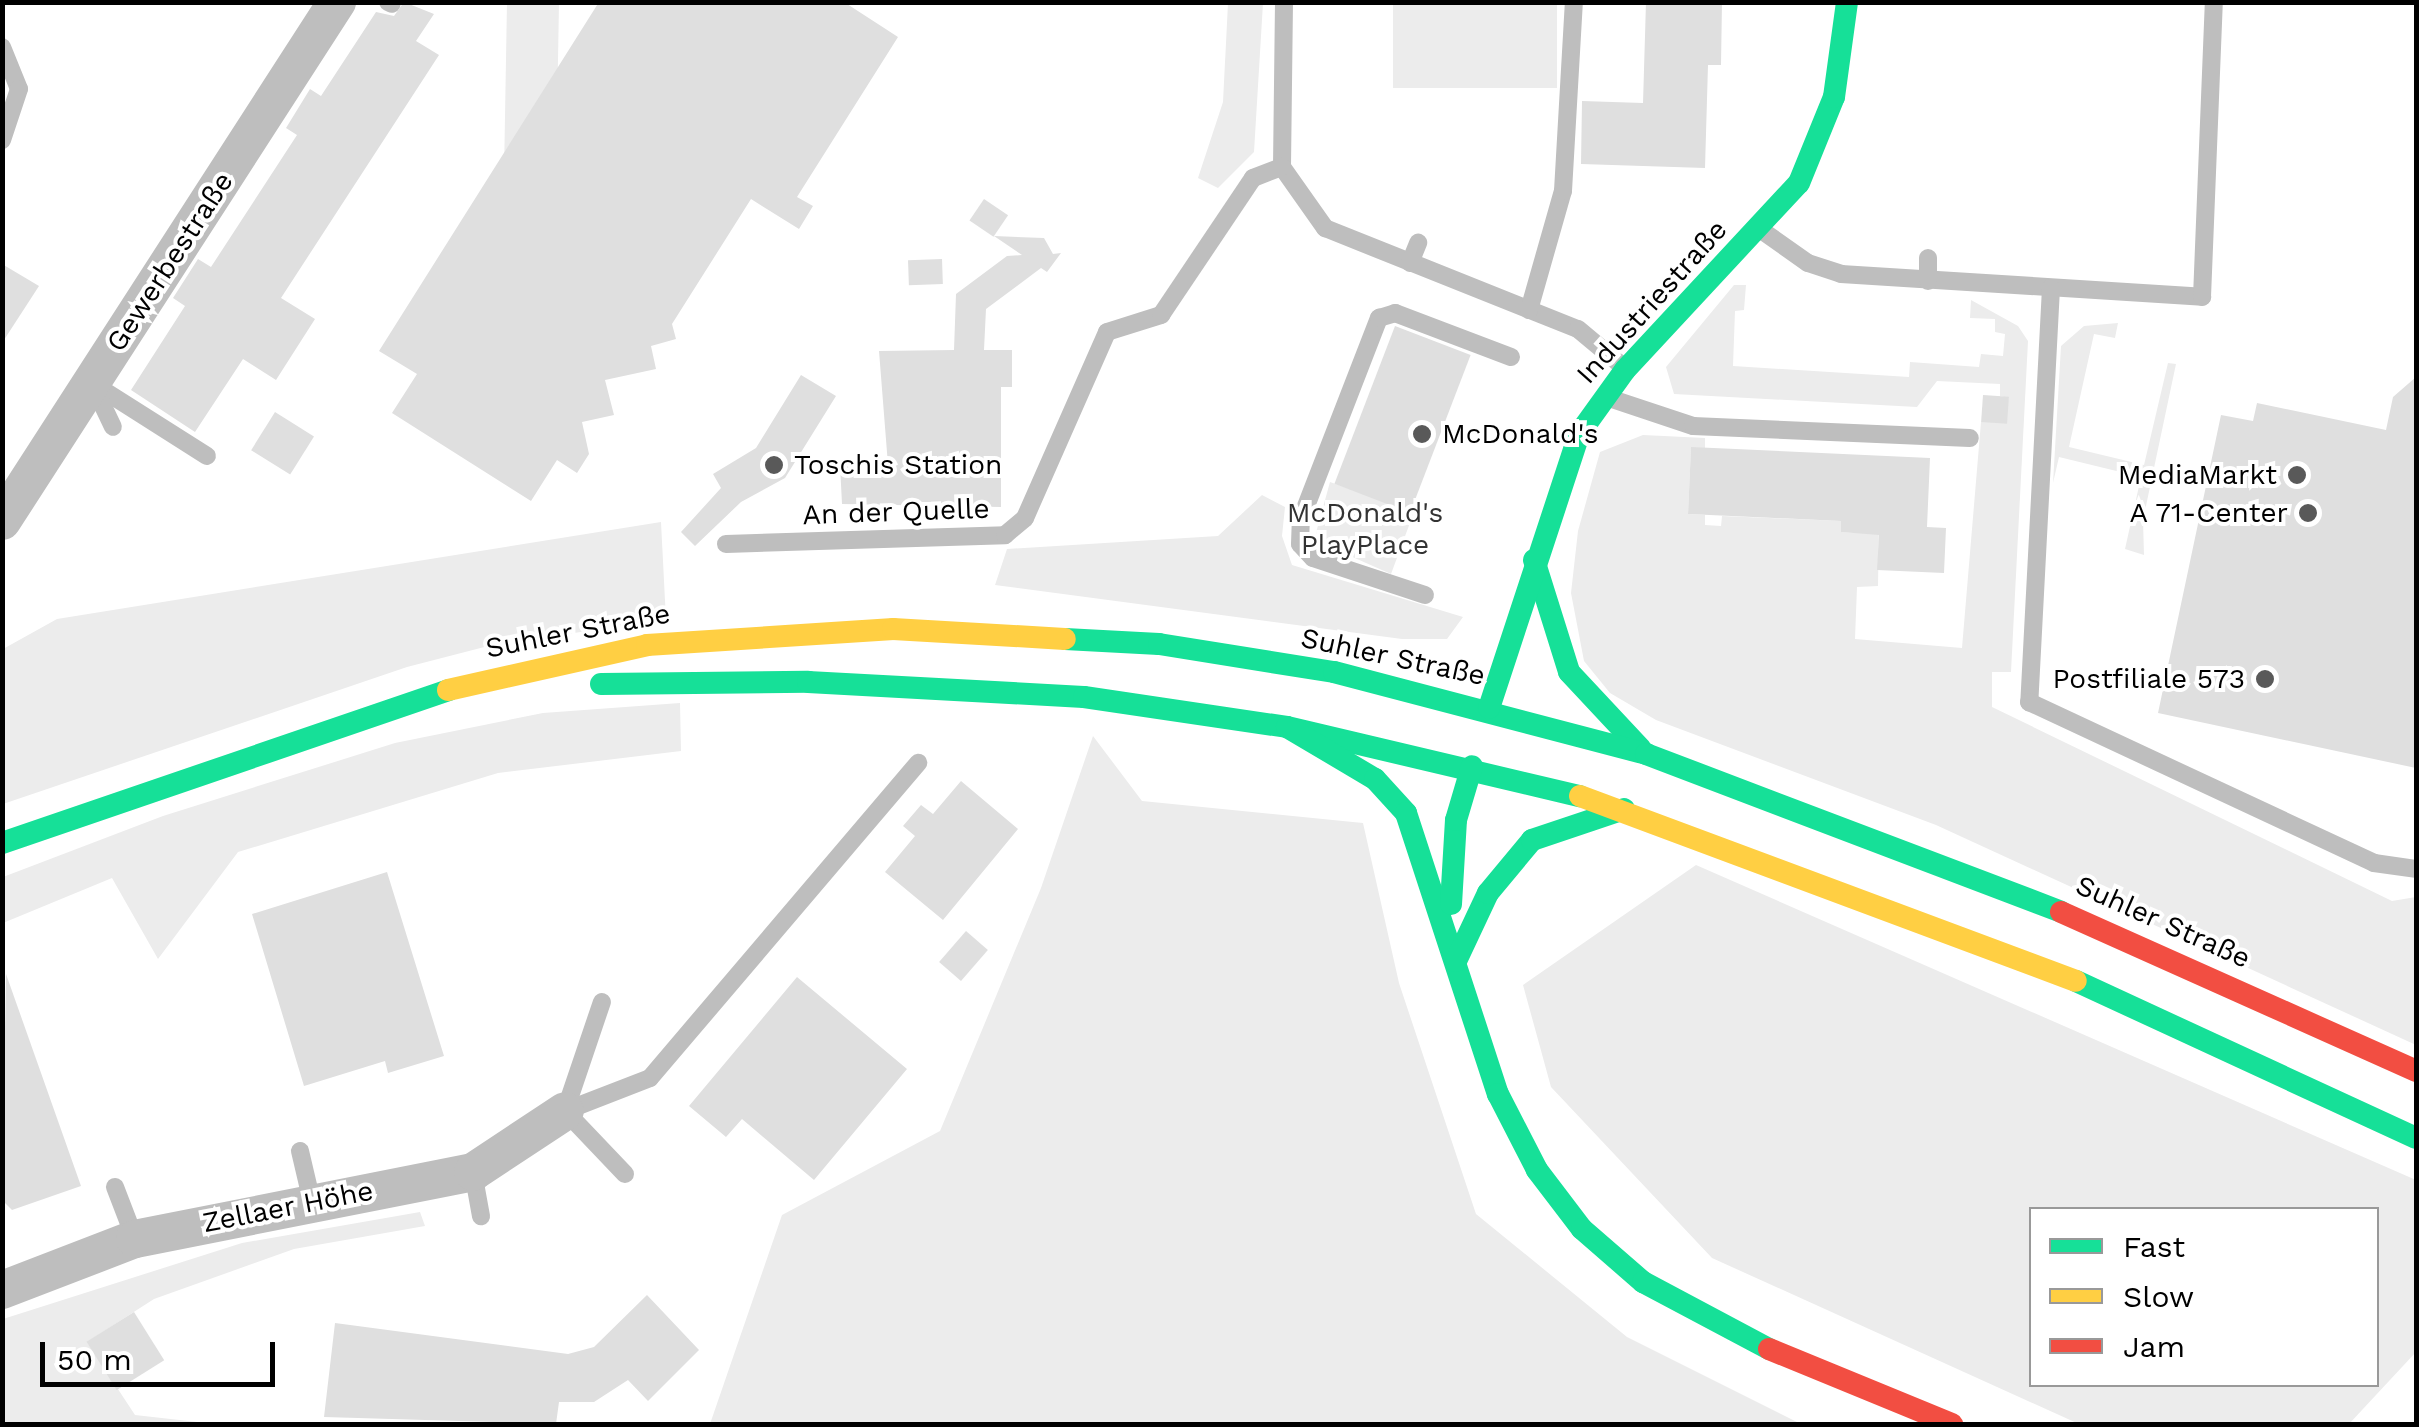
<!DOCTYPE html>
<meta charset="utf-8">
<style>
body{margin:0}
#map{position:relative;width:2419px;height:1427px;overflow:hidden;background:#fff;font-family:"Work Sans",sans-serif}
div>[style]{position:absolute}
.green>*{inset:0;background:#ececec;transform-origin:0 0}
.building>*{inset:0;background:#dfdfdf;transform-origin:0 0}
.lane>*{height:18px;margin:-9px;padding:0 9px;transform-origin:9px;border-radius:9px;background:#bebebe}
.street>*{height:38px;margin:-19px;padding:0 19px;transform-origin:19px;border-radius:19px;background:#bebebe}
.fast>*{height:22px;margin:-11px;padding:0 11px;transform-origin:11px;border-radius:11px;background:#16e098}
.slow>*{height:22px;margin:-11px;padding:0 11px;transform-origin:11px;border-radius:11px;background:#ffcf43}
.jam>*{height:22px;margin:-11px;padding:0 11px;transform-origin:11px;border-radius:11px;background:#f24e42}
.dots>*{width:28px;height:28px;translate:-50% -50%;box-sizing:border-box;border:5px solid #fff;border-radius:50%}
span{translate:-50% -50%;white-space:nowrap;text-align:center;line-height:1.15;-webkit-text-stroke:8px #fff;paint-order:stroke}
.street-label{font-size:28px;color:#000}
.poi-label{font-size:28px;color:#000}
.left{translate:0 -50%;text-align:left}
.right{translate:-100% -50%;text-align:right}
.park-label{font-size:28px;color:#333}
.frame{position:absolute;inset:0;border:5px solid #000;pointer-events:none}
.legend{position:absolute;left:2029px;top:1207px;width:350px;height:180px;box-sizing:border-box;background:#fff;border:2px solid #999;margin:0;padding:12px 18px;list-style:none;font-size:30px;color:#000}
.legend li{display:flex;align-items:center;gap:20px;height:50px}
.legend b{width:50px;border:2px solid #999}
.scale{position:absolute;left:40px;top:1342px;width:235px;height:45px;box-sizing:border-box;border:5px solid #000;border-top:0;padding-left:12px;font-size:30px;line-height:35px;white-space:nowrap;color:#000;-webkit-text-stroke:8px #fff;paint-order:stroke}
</style>
<div id="map">
<div class="green">
<div style="left:507px;top:2px;width:52px;height:359px;rotate:1deg"></div>
<div style="clip-path:polygon(1228px 3px,1263px 3px,1254px 152px,1218px 188px,1198px 178px,1223px 102px)"></div>
<div style="left:1393px;top:3px;width:164px;height:85px"></div>
<div style="clip-path:polygon(1734px 285px,1746px 285px,1744px 310px,1735px 311px,1733px 366px,1909px 377px,1910px 362px,1979px 367px,1981px 354px,2003px 356px,2005px 334px,1995px 332px,1995px 319px,1970px 318px,1971px 300px,2018px 326px,2028px 341px,2011px 672px,1992px 672px,1992px 707px,2392px 901px,2416px 897px,2416px 1045px,1936px 825px,1656px 720px,1610px 693px,1584px 661px,1571px 593px,1578px 531px,1600px 452px,1643px 435px,1705px 438px,1705px 449px,1691px 448px,1688px 514px,1705px 515px,1705px 525px,1721px 526px,1722px 516px,1841px 521px,1841px 532px,1857px 533px,1879px 524px,1878px 586px,1857px 587px,1855px 639px,1962px 648px,1981px 422px,2009px 398px,2000px 396px,2000px 384px,1937px 381px,1917px 407px,1674px 394px,1666px 367px)"></div>
<div style="clip-path:polygon(2118px 323px,2115px 338px,2094px 334px,2069px 447px,2144px 465px,2168px 363px,2176px 364px,2143px 520px,2144px 555px,2125px 549px,2141px 477px,2059px 457px,2053px 483px,2061px 346px,2084px 326px)"></div>
<div style="clip-path:polygon(1330px 482px,1414px 512px,1391px 574px,1314px 540px)"></div>
<div style="clip-path:polygon(1262px 495px,1285px 507px,1282px 536px,1292px 565px,1463px 617px,1447px 639px,1402px 639px,995px 585px,1007px 549px,1218px 536px)"></div>
<div style="clip-path:polygon(661px 522px,666px 620px,496px 644px,407px 667px,3px 804px,3px 649px,57px 619px)"></div>
<div style="clip-path:polygon(680px 703px,681px 751px,498px 773px,238px 852px,158px 959px,112px 878px,3px 923px,3px 877px,163px 816px,395px 743px,543px 713px)"></div>
<div style="clip-path:polygon(1093px 736px,1142px 801px,1363px 823px,1399px 983px,1476px 1214px,1627px 1337px,1801px 1424px,710px 1424px,782px 1215px,940px 1131px,1041px 888px)"></div>
<div style="clip-path:polygon(evenodd,1696px 865px,2416px 1180px,2416px 1352px,2349px 1424px,2079px 1424px,1712px 1258px,1551px 1087px,1523px 985px,1696px 865px,2032px 1210px,2376px 1210px,2376px 1384px,2032px 1384px,2032px 1210px)"></div>
<div style="clip-path:polygon(420px 1212px,425px 1226px,294px 1249px,154px 1299px,87px 1342px,135px 1415px,215px 1424px,3px 1424px,3px 1319px,242px 1243px)"></div>
</div>
<div class="building">
<div style="clip-path:polygon(404px 2px,434px 14px,416px 41px,439px 55px,281px 298px,315px 319px,276px 380px,243px 359px,195px 432px,131px 390px,185px 306px,173px 298px,198px 259px,211px 267px,297px 135px,286px 128px,310px 89px,321px 96px,376px 12px,394px 16px)"></div>
<div style="clip-path:polygon(599px 2px,844px 2px,898px 37px,797px 197px,813px 206px,799px 229px,751px 199px,672px 324px,676px 339px,651px 346px,656px 369px,605px 380px,614px 415px,582px 422px,589px 454px,577px 473px,557px 460px,531px 501px,392px 413px,417px 374px,379px 351px)"></div>
<div style="clip-path:polygon(1646px 2px,1722px 2px,1721px 65px,1708px 65px,1705px 168px,1581px 164px,1582px 101px,1643px 103px)"></div>
<div style="left:984px;top:199px;width:29px;height:26px;rotate:34deg"></div>
<div style="clip-path:polygon(994px 236px,1044px 238px,1053px 254px,1061px 253px,1047px 272px,1041px 268px,986px 309px,984px 350px,1012px 350px,1012px 387px,1001px 387px,1001px 507px,842px 504px,840px 465px,888px 465px,879px 351px,954px 350px,956px 294px,1007px 256px,1022px 255px)"></div>
<div style="left:942px;top:259px;width:25px;height:34px;rotate:88deg"></div>
<div style="clip-path:polygon(2px 264px,39px 286px,2px 343px)"></div>
<div style="left:1395px;top:326px;width:81px;height:169px;rotate:21deg"></div>
<div style="clip-path:polygon(801px 375px,836px 396px,785px 478px,741px 502px,695px 546px,681px 532px,721px 488px,713px 474px,756px 448px)"></div>
<div style="clip-path:polygon(2416px 377px,2416px 768px,2158px 713px,2221px 415px,2253px 421px,2257px 403px,2386px 430px,2393px 397px)"></div>
<div style="left:1983px;top:395px;width:26px;height:27px;rotate:4deg"></div>
<div style="left:275px;top:412px;width:46px;height:45px;rotate:32deg"></div>
<div style="clip-path:polygon(1691px 447px,1930px 458px,1927px 527px,1946px 528px,1944px 573px,1877px 570px,1879px 535px,1841px 532px,1841px 521px,1688px 514px)"></div>
<div style="clip-path:polygon(961px 781px,1018px 829px,943px 920px,885px 872px,915px 836px,903px 826px,921px 805px,933px 814px)"></div>
<div style="clip-path:polygon(387px 872px,444px 1056px,388px 1073px,385px 1061px,304px 1086px,252px 914px)"></div>
<div style="left:966px;top:931px;width:29px;height:41px;rotate:41deg"></div>
<div style="clip-path:polygon(6px 974px,81px 1186px,12px 1210px,2px 1200px)"></div>
<div style="clip-path:polygon(797px 977px,907px 1069px,814px 1180px,742px 1119px,726px 1137px,689px 1106px)"></div>
<div style="clip-path:polygon(647px 1295px,699px 1350px,648px 1401px,628px 1380px,594px 1402px,559px 1402px,556px 1424px,324px 1417px,335px 1323px,568px 1354px,594px 1347px)"></div>
<div style="left:134px;top:1312px;width:57px;height:56px;rotate:58deg"></div>
</div>
<div class="lane">
<div style="left:388px;top:2px;width:4px;rotate:27deg"></div>
<div style="left:1284px;top:2px;width:165px;rotate:90.7deg"></div>
<div style="left:1282px;top:167px;width:75px;rotate:54.8deg"></div>
<div style="left:1325px;top:228px;width:272px;rotate:21.8deg"></div>
<div style="left:1578px;top:329px;width:56px;rotate:39.9deg"></div>
<div style="left:2px;top:47px;width:45px;rotate:68deg"></div>
<div style="left:19px;top:89px;width:54px;rotate:108.4deg"></div>
<div style="left:1761px;top:230px;width:57px;rotate:35.1deg"></div>
<div style="left:1808px;top:263px;width:35px;rotate:18deg"></div>
<div style="left:1841px;top:274px;width:362px;rotate:3.6deg"></div>
<div style="left:2202px;top:297px;width:295px;rotate:-87.7deg"></div>
<div style="left:1410px;top:263px;width:22px;rotate:-68deg"></div>
<div style="left:1928px;top:281px;width:23px;rotate:-90deg"></div>
<div style="left:2051px;top:288px;width:415px;rotate:93deg"></div>
<div style="left:2029px;top:702px;width:381px;rotate:25deg"></div>
<div style="left:2374px;top:863px;width:42px;rotate:8.1deg"></div>
<div style="left:1529px;top:310px;width:124px;rotate:-74.1deg"></div>
<div style="left:1563px;top:191px;width:189px;rotate:-86.7deg"></div>
<div style="left:92px;top:383px;width:136px;rotate:32.4deg"></div>
<div style="left:94px;top:387px;width:44px;rotate:64.6deg"></div>
<div style="left:1609px;top:398px;width:89px;rotate:18.4deg"></div>
<div style="left:1693px;top:426px;width:277px;rotate:2.5deg"></div>
<div style="left:726px;top:544px;width:279px;rotate:-1.8deg"></div>
<div style="left:1005px;top:535px;width:26px;rotate:-40deg"></div>
<div style="left:1025px;top:518px;width:203px;rotate:-66.2deg"></div>
<div style="left:1107px;top:332px;width:57px;rotate:-17.5deg"></div>
<div style="left:1161px;top:315px;width:165px;rotate:-56.1deg"></div>
<div style="left:1253px;top:178px;width:31px;rotate:-21deg"></div>
<div style="left:1425px;top:595px;width:118px;rotate:-161.7deg"></div>
<div style="left:1313px;top:558px;width:19px;rotate:-133deg"></div>
<div style="left:1300px;top:544px;width:25px;rotate:-88deg"></div>
<div style="left:1301px;top:519px;width:216px;rotate:-68.8deg"></div>
<div style="left:1379px;top:318px;width:17px;rotate:-17deg"></div>
<div style="left:1395px;top:313px;width:124px;rotate:20.8deg"></div>
<div style="left:565px;top:1111px;width:91px;rotate:-21.2deg"></div>
<div style="left:650px;top:1078px;width:414px;rotate:-49.6deg"></div>
<div style="left:565px;top:1111px;width:115px;rotate:-71.3deg"></div>
<div style="left:565px;top:1111px;width:87px;rotate:46.4deg"></div>
<div style="left:300px;top:1151px;width:52px;rotate:76.8deg"></div>
<div style="left:473px;top:1172px;width:45px;rotate:79.7deg"></div>
<div style="left:115px;top:1187px;width:56px;rotate:69deg"></div>
</div>
<div class="street">
<div style="left:2px;top:521px;width:618px;rotate:-57.16deg"></div>
<div style="left:2px;top:1290px;width:142px;rotate:-21deg"></div>
<div style="left:135px;top:1239px;width:345px;rotate:-11.2deg"></div>
<div style="left:473px;top:1172px;width:110px;rotate:-33.5deg"></div>
</div>
<div class="fast">
<div style="left:1534px;top:560px;width:117px;rotate:72.6deg"></div>
<div style="left:1569px;top:672px;width:105px;rotate:46.9deg"></div>
<div style="left:1065px;top:639px;width:94px;rotate:3deg"></div>
<div style="left:1159px;top:644px;width:177px;rotate:9.1deg"></div>
<div style="left:1334px;top:672px;width:323px;rotate:14.7deg"></div>
<div style="left:1646px;top:754px;width:444px;rotate:20.8deg"></div>
<div style="left:601px;top:684px;width:207px;rotate:-0.6deg"></div>
<div style="left:808px;top:682px;width:276px;rotate:3.1deg"></div>
<div style="left:1084px;top:697px;width:205px;rotate:8.4deg"></div>
<div style="left:1287px;top:727px;width:301px;rotate:13.3deg"></div>
<div style="left:1489px;top:708px;width:288px;rotate:-71.8deg"></div>
<div style="left:1579px;top:434px;width:79px;rotate:-54.3deg"></div>
<div style="left:1625px;top:370px;width:255px;rotate:-47.1deg"></div>
<div style="left:1799px;top:183px;width:93px;rotate:-67.9deg"></div>
<div style="left:1834px;top:97px;width:96px;rotate:-82.2deg"></div>
<div style="left:1287px;top:727px;width:102px;rotate:30.6deg"></div>
<div style="left:1375px;top:779px;width:46px;rotate:47.6deg"></div>
<div style="left:1406px;top:813px;width:296px;rotate:71.9deg"></div>
<div style="left:1498px;top:1094px;width:85px;rotate:62.8deg"></div>
<div style="left:1537px;top:1170px;width:74px;rotate:52.7deg"></div>
<div style="left:1582px;top:1229px;width:81px;rotate:41deg"></div>
<div style="left:1643px;top:1282px;width:143px;rotate:28deg"></div>
<div style="left:2px;top:843px;width:472px;rotate:-18.9deg"></div>
<div style="left:1451px;top:904px;width:84px;rotate:-86.6deg"></div>
<div style="left:1456px;top:820px;width:56px;rotate:-73.5deg"></div>
<div style="left:1456px;top:961px;width:75px;rotate:-64.8deg"></div>
<div style="left:1488px;top:893px;width:69px;rotate:-50.3deg"></div>
<div style="left:1532px;top:840px;width:97px;rotate:-18.6deg"></div>
<div style="left:2076px;top:981px;width:374px;rotate:24.8deg"></div>
</div>
<div class="slow">
<div style="left:448px;top:690px;width:204px;rotate:-12.7deg"></div>
<div style="left:647px;top:645px;width:247px;rotate:-3.7deg"></div>
<div style="left:893px;top:629px;width:172px;rotate:3.3deg"></div>
<div style="left:1580px;top:796px;width:529px;rotate:20.45deg"></div>
</div>
<div class="jam">
<div style="left:2061px;top:912px;width:389px;rotate:24.1deg"></div>
<div style="left:1769px;top:1349px;width:198px;rotate:22.3deg"></div>
</div>
<div class="dots">
<div style="left:1422px;top:434px;background:#595959"></div>
<div style="left:774px;top:465px;background:#595959"></div>
<div style="left:2297px;top:475px;background:#595959"></div>
<div style="left:2308px;top:513px;background:#595959"></div>
<div style="left:2265px;top:679px;background:#595959"></div>
</div>
<div class="street-label">
<span style="left:170px;top:262px;rotate:-57deg">Gewerbestraße</span>
<span style="left:1652px;top:302px;rotate:-48deg">Industriestraße</span>
<span style="left:896px;top:512px;rotate:-2deg">An der Quelle</span>
<span style="left:578px;top:631px;rotate:-11deg">Suhler Straße</span>
<span style="left:1393px;top:657px;rotate:12deg">Suhler Straße</span>
<span style="left:2163px;top:922px;rotate:24deg">Suhler Straße</span>
<span style="left:288px;top:1207px;rotate:-11deg">Zellaer Höhe</span>
</div>
<div class="poi-label">
<span class="left" style="left:1442px;top:434px">McDonald's</span>
<span class="left" style="left:794px;top:465px">Toschis Station</span>
<span class="right" style="left:2277px;top:475px">MediaMarkt</span>
<span class="right" style="left:2288px;top:513px">A 71-Center</span>
<span class="right" style="left:2245px;top:679px">Postfiliale 573</span>
</div>
<div class="park-label">
<span style="left:1365px;top:529px">McDonald's<br>PlayPlace</span>
</div>
<div class="frame"></div>
<ul class="legend">
<li><b style="height:12px;background:#16e098"></b>Fast</li>
<li><b style="height:12px;background:#ffcf43"></b>Slow</li>
<li><b style="height:12px;background:#f24e42"></b>Jam</li>
</ul>
<div class="scale">50 m</div>
</div>
